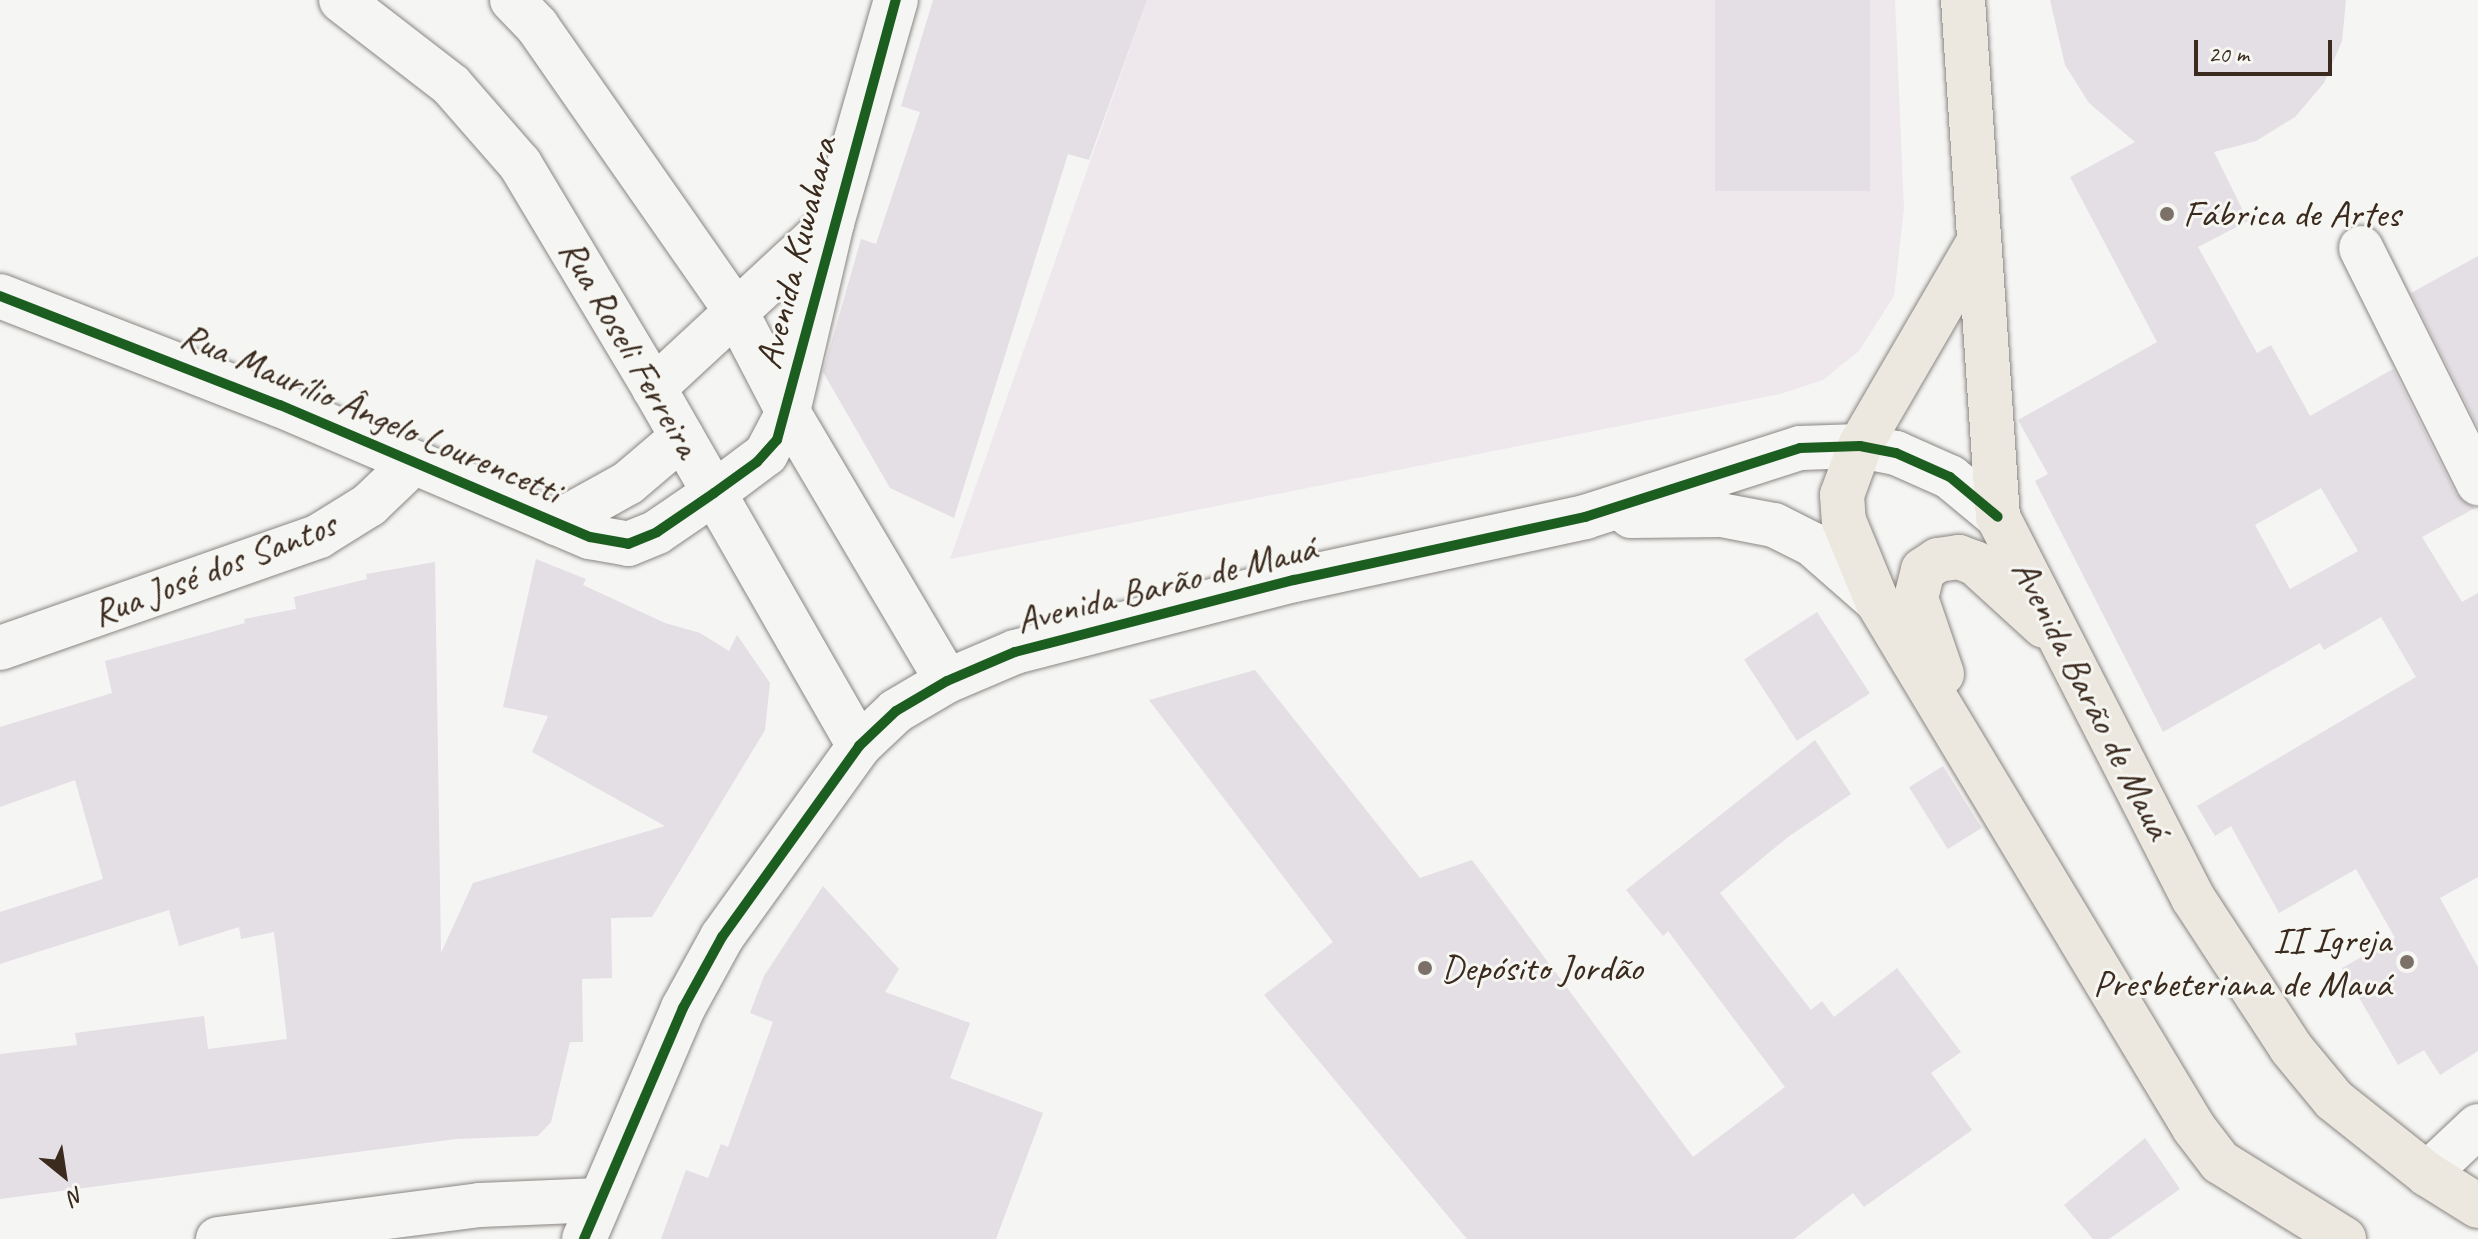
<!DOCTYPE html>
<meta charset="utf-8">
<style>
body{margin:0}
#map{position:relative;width:2478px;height:1239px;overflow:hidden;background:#f5f5f3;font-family:Caveat,sans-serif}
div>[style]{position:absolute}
.built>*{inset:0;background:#eee8ed}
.building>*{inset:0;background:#e4dee5;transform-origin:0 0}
.roads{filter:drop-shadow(0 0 2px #8a8683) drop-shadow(0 0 2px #8a8683)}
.minor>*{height:44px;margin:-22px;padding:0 22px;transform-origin:22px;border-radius:22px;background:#f5f5f3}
.tertiary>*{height:44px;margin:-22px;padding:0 22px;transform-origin:22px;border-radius:22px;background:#f5f5f3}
.primary>*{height:44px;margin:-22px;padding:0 22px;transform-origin:22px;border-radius:22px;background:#ece8df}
.cycleway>*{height:10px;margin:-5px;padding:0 5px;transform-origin:5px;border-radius:5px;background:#1b5e20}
.dots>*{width:22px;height:22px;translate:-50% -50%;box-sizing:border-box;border:4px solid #f6f6f2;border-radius:50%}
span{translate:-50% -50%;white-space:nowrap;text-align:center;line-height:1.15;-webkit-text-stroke:6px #f6f6f2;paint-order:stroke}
.poi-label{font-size:38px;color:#3b2a1e}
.left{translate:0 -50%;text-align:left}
.right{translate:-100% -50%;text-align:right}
.street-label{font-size:38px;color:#3b2a1e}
.north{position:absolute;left:24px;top:1135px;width:80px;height:80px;-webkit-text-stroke:6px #f6f6f2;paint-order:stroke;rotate:150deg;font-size:22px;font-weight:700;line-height:32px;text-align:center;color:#3b2a1e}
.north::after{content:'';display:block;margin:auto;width:28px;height:36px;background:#3b2a1e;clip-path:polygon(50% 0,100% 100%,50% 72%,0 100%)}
.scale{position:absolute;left:2194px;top:40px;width:138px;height:36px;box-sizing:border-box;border:4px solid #3b2a1e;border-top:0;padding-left:10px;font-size:24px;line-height:28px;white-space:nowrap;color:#3b2a1e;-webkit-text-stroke:6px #f6f6f2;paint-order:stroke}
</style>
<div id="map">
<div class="built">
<div style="clip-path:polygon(1147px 0,1895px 0,1904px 208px,1894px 296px,1859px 351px,1823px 380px,1780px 394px,950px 559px)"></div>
</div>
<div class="building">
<div style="clip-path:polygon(933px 0,1147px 0,1089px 160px,1068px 154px,954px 518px,890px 488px,823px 372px,861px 239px,876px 244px,920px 112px,901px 106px)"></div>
<div style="left:1715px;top:0;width:155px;height:191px"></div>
<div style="clip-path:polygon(evenodd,2050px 0,2346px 0,2342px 41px,2324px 83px,2295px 117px,2256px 141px,2214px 152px,2248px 221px,2198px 247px,2257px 353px,2271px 345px,2310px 416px,2393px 369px,2456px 494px,2475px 508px,2422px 537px,2462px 602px,2478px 593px,2478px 877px,2440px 898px,2478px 967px,2478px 1051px,2440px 1075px,2424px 1050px,2398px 1065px,2342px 968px,2395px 938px,2356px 869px,2279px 913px,2231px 826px,2215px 836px,2197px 806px,2416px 677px,2381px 617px,2324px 650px,2320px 643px,2163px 732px,2035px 481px,2048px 474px,2018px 420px,2157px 342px,2070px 177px,2135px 142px,2089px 103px,2065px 65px,2050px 0,2321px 488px,2358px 551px,2290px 589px,2255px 525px,2321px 488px)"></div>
<div style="clip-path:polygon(2478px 256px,2478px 427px,2411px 293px)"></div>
<div style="clip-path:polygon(536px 559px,586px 579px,583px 585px,665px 623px,700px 633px,729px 651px,737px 635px,770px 683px,765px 730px,652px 917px,611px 918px,612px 978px,582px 979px,583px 1042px,570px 1042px,551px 1122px,538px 1136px,456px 1139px,0 1199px,0 1054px,77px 1045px,75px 1033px,204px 1016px,208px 1049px,287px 1039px,274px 932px,241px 939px,239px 927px,179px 946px,169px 910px,0 964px,0 912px,103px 879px,75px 780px,0 807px,0 727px,112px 693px,105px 661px,245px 623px,244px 619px,296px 609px,294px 597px,367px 579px,366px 574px,435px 562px,441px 953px,473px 883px,665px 826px,532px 752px,548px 716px,503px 707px)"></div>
<div style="left:1817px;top:612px;width:97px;height:87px;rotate:57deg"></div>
<div style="clip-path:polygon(1255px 670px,1420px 878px,1472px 860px,1693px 1157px,1785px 1087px,1668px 931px,1663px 936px,1626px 890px,1815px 740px,1851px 794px,1788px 837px,1720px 893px,1811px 1010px,1822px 1001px,1834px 1017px,1897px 968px,1961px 1052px,1931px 1073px,1972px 1130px,1864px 1207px,1853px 1193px,1794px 1239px,1467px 1239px,1264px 995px,1333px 942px,1149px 700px)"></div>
<div style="left:1943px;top:766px;width:73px;height:40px;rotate:58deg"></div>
<div style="clip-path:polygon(823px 886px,899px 969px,885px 992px,970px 1023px,950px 1078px,1043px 1113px,996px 1239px,661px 1239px,686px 1170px,708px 1178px,721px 1144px,728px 1147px,773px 1022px,750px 1013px,764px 976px)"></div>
<div style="clip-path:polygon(2145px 1138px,2180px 1189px,2109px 1239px,2093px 1239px,2064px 1205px)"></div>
</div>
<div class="roads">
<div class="minor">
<div style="left:341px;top:0;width:139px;rotate:37.7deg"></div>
<div style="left:451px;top:85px;width:105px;rotate:48.9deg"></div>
<div style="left:520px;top:164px;width:261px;rotate:59.1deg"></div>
<div style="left:512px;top:0;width:36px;rotate:46deg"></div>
<div style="left:537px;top:26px;width:346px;rotate:55.1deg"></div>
<div style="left:2361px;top:248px;width:263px;rotate:63.5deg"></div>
<div style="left:0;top:296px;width:300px;rotate:21.3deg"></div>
<div style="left:280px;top:405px;width:337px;rotate:23.1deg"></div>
<div style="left:590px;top:537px;width:39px;rotate:10deg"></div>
<div style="left:628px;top:544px;width:31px;rotate:-22deg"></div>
<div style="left:657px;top:532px;width:69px;rotate:-34.4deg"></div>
<div style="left:556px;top:523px;width:82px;rotate:-29.1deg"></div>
<div style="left:628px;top:483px;width:71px;rotate:-40.4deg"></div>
<div style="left:0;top:648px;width:338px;rotate:-19.3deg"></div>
<div style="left:319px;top:536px;width:59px;rotate:-31.8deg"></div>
<div style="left:369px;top:505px;width:61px;rotate:-43.7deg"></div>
<div style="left:2427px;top:1174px;width:70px;rotate:-43.3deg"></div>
<div style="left:218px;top:1239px;width:264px;rotate:-7.4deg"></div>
<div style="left:480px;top:1205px;width:119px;rotate:-2.4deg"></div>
</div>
<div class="tertiary">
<div style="left:832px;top:223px;width:243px;rotate:137.2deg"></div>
<div style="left:654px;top:388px;width:413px;rotate:60.2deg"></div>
<div style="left:735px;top:310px;width:115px;rotate:62.5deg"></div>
<div style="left:788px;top:412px;width:312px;rotate:59.4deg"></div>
<div style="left:714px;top:493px;width:65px;rotate:-36.9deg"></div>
<div style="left:766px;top:454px;width:47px;rotate:-62.4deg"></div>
<div style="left:788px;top:412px;width:194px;rotate:-76.9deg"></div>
<div style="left:832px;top:223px;width:232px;rotate:-74deg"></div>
<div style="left:1631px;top:516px;width:90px;rotate:-0.6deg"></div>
<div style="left:1721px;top:515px;width:54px;rotate:10.7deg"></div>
<div style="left:1774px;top:525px;width:42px;rotate:26.6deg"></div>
<div style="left:1812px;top:544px;width:86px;rotate:41.2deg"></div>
<div style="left:584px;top:1239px;width:251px;rotate:-66.8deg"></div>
<div style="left:683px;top:1008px;width:81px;rotate:-61.2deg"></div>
<div style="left:722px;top:937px;width:235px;rotate:-54.3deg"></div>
<div style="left:859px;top:746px;width:51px;rotate:-43.4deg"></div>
<div style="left:896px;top:711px;width:59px;rotate:-30.5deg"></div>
<div style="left:947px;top:681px;width:74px;rotate:-23.1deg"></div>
<div style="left:1015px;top:652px;width:288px;rotate:-14.5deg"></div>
<div style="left:1294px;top:580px;width:298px;rotate:-12.2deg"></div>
<div style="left:1585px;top:517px;width:226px;rotate:-17.8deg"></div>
<div style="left:1800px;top:448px;width:60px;rotate:-1.9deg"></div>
<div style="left:1860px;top:446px;width:37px;rotate:11deg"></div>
<div style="left:1896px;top:453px;width:59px;rotate:24deg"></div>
<div style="left:1950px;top:477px;width:62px;rotate:39.8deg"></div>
</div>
<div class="primary">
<div style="left:1963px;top:0;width:518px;rotate:86.13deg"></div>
<div style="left:1998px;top:517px;width:428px;rotate:62.9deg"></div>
<div style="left:2193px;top:898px;width:179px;rotate:56.8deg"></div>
<div style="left:2291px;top:1048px;width:67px;rotate:50.4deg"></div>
<div style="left:2334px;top:1100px;width:119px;rotate:38.5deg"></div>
<div style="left:2427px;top:1174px;width:60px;rotate:32.1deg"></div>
<div style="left:1978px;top:243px;width:235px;rotate:120.2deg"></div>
<div style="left:1860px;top:446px;width:52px;rotate:110.2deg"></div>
<div style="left:1842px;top:495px;width:26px;rotate:86deg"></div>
<div style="left:1844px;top:521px;width:87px;rotate:67.6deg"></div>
<div style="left:1877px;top:601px;width:615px;rotate:58.97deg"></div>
<div style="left:2194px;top:1128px;width:43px;rotate:52.6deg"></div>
<div style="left:2220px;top:1162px;width:146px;rotate:31.8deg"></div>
<div style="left:1942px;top:674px;width:80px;rotate:-108.9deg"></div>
<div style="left:1916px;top:598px;width:29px;rotate:-76deg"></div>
<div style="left:1923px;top:570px;width:18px;rotate:-34deg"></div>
<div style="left:1938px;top:560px;width:21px;rotate:-8deg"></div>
<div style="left:1959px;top:557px;width:17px;rotate:21deg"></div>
<div style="left:1975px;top:563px;width:93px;rotate:42.4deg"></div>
</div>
</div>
<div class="cycleway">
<div style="left:0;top:296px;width:300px;rotate:21.3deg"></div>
<div style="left:280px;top:405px;width:337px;rotate:23.1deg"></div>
<div style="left:590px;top:537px;width:39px;rotate:10deg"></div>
<div style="left:628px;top:544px;width:31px;rotate:-22deg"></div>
<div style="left:657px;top:532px;width:69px;rotate:-34.4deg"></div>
<div style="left:714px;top:493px;width:53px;rotate:-35.8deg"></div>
<div style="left:757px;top:462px;width:30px;rotate:-48deg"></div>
<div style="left:777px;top:440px;width:456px;rotate:-74.9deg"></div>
<div style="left:584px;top:1239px;width:251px;rotate:-66.8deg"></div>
<div style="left:683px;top:1008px;width:81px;rotate:-61.2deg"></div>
<div style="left:722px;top:937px;width:235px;rotate:-54.3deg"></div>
<div style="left:859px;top:746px;width:51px;rotate:-43.4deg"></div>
<div style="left:896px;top:711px;width:59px;rotate:-30.5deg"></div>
<div style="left:947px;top:681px;width:74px;rotate:-23.1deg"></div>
<div style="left:1015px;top:652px;width:288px;rotate:-14.5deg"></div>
<div style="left:1294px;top:580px;width:298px;rotate:-12.2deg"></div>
<div style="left:1585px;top:517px;width:226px;rotate:-17.8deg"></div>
<div style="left:1800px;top:448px;width:60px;rotate:-1.9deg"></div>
<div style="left:1860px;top:446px;width:37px;rotate:11deg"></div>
<div style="left:1896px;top:453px;width:59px;rotate:24deg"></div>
<div style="left:1950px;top:477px;width:62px;rotate:39.8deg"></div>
</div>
<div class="dots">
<div style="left:2167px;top:214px;background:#7c7169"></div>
<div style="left:2407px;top:962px;background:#7c7169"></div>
<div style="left:1425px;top:968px;background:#7c7169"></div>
</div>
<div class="poi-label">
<span class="left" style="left:2183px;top:214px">Fábrica de Artes</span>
<span class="right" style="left:2391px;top:962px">II Igreja<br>Presbeteriana de Mauá</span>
<span class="left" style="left:1441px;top:968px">Depósito Jordão</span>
</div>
<div class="street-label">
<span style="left:796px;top:253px;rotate:-76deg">Avenida Kuwahara</span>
<span style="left:630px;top:348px;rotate:60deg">Rua Roseli Ferreira</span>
<span style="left:371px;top:413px;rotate:23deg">Rua Maurílio Ângelo Lourencetti</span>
<span style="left:214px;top:569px;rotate:-21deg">Rua José dos Santos</span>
<span style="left:1166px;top:584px;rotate:-14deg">Avenida Barão de Mauá</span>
<span style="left:2092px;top:699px;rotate:63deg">Avenida Barão de Mauá</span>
</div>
<div class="north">N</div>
<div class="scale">20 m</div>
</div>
